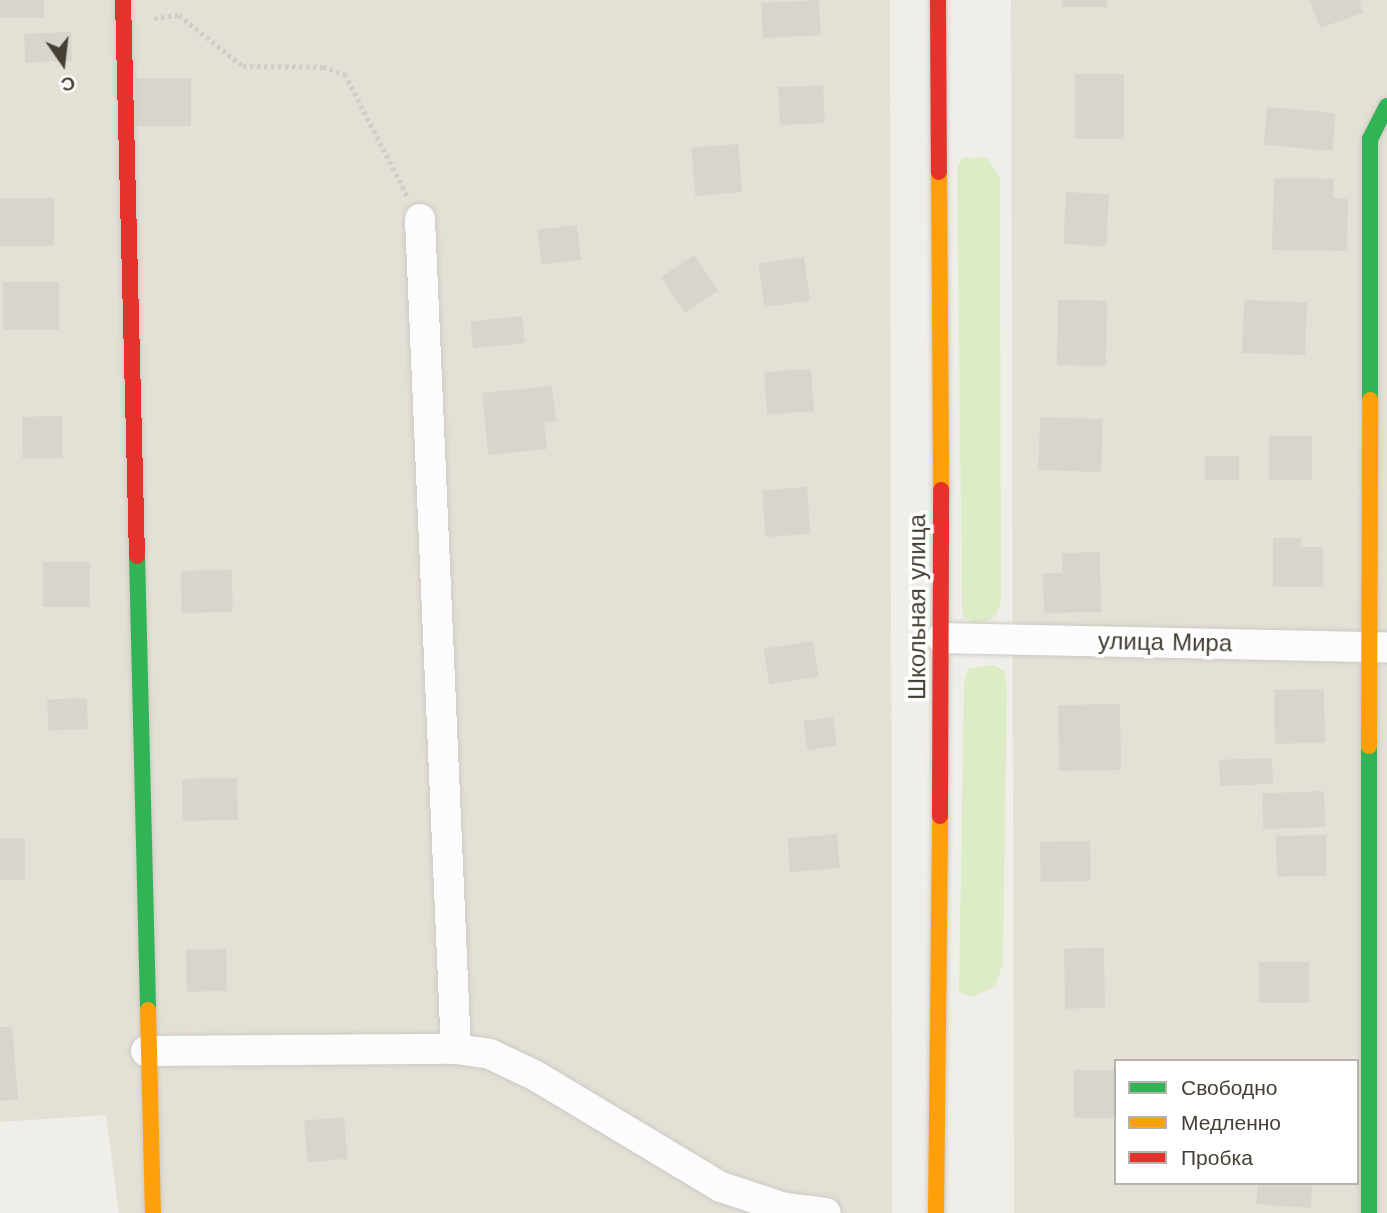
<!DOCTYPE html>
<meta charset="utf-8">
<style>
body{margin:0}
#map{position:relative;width:1387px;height:1213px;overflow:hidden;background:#f0eee8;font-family:"Work Sans",sans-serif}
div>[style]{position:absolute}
.residential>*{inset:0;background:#e5e0d5}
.green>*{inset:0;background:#dcecc6}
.building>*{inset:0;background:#d8d5cf;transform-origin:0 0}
.path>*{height:4.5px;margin-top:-2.25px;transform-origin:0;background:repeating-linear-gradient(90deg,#d1ceca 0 3.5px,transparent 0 7px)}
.roads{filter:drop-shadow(0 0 2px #cccac4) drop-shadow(0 0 2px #cccac4)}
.street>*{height:30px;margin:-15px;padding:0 15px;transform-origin:15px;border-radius:15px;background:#fdfcfc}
.fast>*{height:16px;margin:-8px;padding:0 8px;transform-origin:8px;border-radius:8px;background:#30b455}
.slow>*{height:16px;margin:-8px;padding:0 8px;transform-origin:8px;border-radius:8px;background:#ff9f0a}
.jam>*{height:16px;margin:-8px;padding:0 8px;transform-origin:8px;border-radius:8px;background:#e5322d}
span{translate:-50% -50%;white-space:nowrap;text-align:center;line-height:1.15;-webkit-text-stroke:7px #fff;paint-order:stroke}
.street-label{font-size:24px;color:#464034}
.legend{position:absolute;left:1114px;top:1059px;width:245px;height:126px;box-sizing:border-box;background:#fff;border:2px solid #b5b3ae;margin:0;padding:9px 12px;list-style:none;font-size:21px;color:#464034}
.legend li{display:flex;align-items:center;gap:14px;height:35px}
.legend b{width:35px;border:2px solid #b5b3ae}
.north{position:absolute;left:28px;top:28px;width:70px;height:70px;-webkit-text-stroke:5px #fff;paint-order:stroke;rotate:166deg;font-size:19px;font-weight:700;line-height:28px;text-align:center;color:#464034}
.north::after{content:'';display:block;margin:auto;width:24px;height:32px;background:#464034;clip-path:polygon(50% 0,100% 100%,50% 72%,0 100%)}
</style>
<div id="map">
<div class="residential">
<div style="clip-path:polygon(0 0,890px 0,892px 1213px,119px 1213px,106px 1115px,0 1122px)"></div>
<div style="clip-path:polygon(evenodd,1011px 0,1387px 0,1387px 1213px,1014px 1213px,1011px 0,1116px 1061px,1357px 1061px,1357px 1183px,1116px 1183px,1116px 1061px)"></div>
</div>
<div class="green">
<div style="clip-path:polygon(987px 157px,1000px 178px,1001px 601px,997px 614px,987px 622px,975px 624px,963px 617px,962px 605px,957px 170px,962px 158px)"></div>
<div style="clip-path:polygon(993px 665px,1004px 671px,1007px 684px,1003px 963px,995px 987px,972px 997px,959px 992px,964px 682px,968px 669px)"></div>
</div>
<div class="building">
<div style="left:0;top:0;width:44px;height:18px"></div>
<div style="left:819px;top:0;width:35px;height:58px;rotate:87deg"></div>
<div style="left:1062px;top:0;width:45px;height:7px"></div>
<div style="clip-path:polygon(1310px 0,1359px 0,1363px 13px,1320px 28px)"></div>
<div style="left:71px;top:32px;width:29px;height:47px;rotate:88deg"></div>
<div style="left:1075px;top:74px;width:49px;height:65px"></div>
<div style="left:135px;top:78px;width:56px;height:48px"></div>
<div style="left:823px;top:85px;width:38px;height:45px;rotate:87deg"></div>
<div style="left:1267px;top:107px;width:69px;height:38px;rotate:5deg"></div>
<div style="left:738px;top:144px;width:48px;height:47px;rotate:85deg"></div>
<div style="clip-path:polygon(1274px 178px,1334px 179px,1333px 198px,1348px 199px,1347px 251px,1272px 250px)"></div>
<div style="left:1066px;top:192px;width:43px;height:52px;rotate:3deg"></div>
<div style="left:54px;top:198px;width:48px;height:54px;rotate:90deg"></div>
<div style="left:577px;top:225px;width:35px;height:40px;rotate:83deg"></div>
<div style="left:694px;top:255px;width:43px;height:40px;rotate:56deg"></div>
<div style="left:804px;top:257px;width:44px;height:46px;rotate:82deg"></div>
<div style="left:3px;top:282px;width:56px;height:48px"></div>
<div style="left:1058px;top:300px;width:49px;height:65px;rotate:1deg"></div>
<div style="left:1244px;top:300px;width:63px;height:53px;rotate:2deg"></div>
<div style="left:522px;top:316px;width:27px;height:52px;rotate:84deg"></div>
<div style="left:811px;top:369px;width:42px;height:47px;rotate:86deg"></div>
<div style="clip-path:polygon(552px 386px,556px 421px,544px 422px,547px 449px,488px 455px,482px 393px)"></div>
<div style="left:62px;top:416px;width:42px;height:40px;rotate:89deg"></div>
<div style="left:1040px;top:417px;width:63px;height:53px;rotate:2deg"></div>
<div style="left:1269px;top:436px;width:43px;height:44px"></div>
<div style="left:1205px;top:456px;width:34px;height:24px"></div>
<div style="left:807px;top:487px;width:47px;height:45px;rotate:86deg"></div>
<div style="clip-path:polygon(1273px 538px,1301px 538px,1301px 547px,1323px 547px,1323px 587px,1273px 587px)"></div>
<div style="clip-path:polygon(1100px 552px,1101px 612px,1044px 613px,1043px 573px,1062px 573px,1062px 553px)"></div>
<div style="left:90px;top:562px;width:45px;height:47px;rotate:90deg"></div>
<div style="left:232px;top:570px;width:42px;height:51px;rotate:89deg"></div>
<div style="left:813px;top:641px;width:36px;height:50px;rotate:81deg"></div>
<div style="left:1324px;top:689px;width:54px;height:50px;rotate:89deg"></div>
<div style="left:87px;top:698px;width:31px;height:40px;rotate:88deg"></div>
<div style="left:1120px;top:704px;width:66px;height:62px;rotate:89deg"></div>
<div style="left:833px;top:717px;width:29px;height:30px;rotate:82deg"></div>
<div style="left:1272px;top:758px;width:26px;height:53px;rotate:88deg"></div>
<div style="left:237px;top:778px;width:42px;height:55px;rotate:89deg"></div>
<div style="left:1324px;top:791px;width:36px;height:62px;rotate:88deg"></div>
<div style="left:837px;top:834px;width:34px;height:50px;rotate:85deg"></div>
<div style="left:1326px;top:835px;width:41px;height:50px;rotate:89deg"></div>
<div style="left:0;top:838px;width:25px;height:42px"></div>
<div style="left:1090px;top:841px;width:40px;height:50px;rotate:89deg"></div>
<div style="left:1104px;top:948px;width:60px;height:40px;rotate:89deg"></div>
<div style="left:226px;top:949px;width:42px;height:40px;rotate:89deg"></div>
<div style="left:1309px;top:962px;width:41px;height:50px;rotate:90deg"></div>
<div style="clip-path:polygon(0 1027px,12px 1027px,18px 1099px,0 1101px)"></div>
<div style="left:1116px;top:1070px;width:48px;height:42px;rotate:90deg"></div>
<div style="left:344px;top:1117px;width:42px;height:40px;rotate:85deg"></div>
<div style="clip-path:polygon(1258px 1183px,1312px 1183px,1311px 1208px,1256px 1204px)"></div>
</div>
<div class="path">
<div style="left:154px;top:18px;width:25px;rotate:-7deg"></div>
<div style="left:179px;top:15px;width:82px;rotate:38.6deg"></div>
<div style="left:243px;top:66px;width:80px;rotate:0.7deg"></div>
<div style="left:323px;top:67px;width:23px;rotate:18deg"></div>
<div style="left:345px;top:74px;width:138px;rotate:62.9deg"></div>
</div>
<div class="roads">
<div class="street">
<div style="left:420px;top:219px;width:831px;rotate:87.52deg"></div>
<div style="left:942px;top:638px;width:445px;rotate:1.2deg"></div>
<div style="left:146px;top:1051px;width:310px;rotate:-0.4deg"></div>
<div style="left:456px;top:1049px;width:34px;rotate:8deg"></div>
<div style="left:490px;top:1054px;width:51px;rotate:25.6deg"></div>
<div style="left:536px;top:1076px;width:216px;rotate:31deg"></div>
<div style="left:721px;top:1187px;width:67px;rotate:18.2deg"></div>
<div style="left:785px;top:1208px;width:41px;rotate:7deg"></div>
</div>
<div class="fast">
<div style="left:1370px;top:400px;width:261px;rotate:-90deg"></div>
<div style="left:1370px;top:139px;width:37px;rotate:-63deg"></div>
<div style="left:137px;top:556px;width:454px;rotate:88.6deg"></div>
<div style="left:1369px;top:1213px;width:467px;rotate:-90deg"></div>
</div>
<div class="slow">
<div style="left:939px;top:172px;width:318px;rotate:89.6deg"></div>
<div style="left:1369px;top:746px;width:346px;rotate:-89.8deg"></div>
<div style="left:148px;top:1010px;width:203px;rotate:88.6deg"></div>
<div style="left:936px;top:1213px;width:397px;rotate:-89.4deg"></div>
</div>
<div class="jam">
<div style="left:123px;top:0;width:556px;rotate:88.56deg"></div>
<div style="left:938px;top:0;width:172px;rotate:89.7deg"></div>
<div style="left:940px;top:816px;width:326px;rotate:-89.8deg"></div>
</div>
</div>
<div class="street-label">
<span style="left:918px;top:607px;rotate:-90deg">Школьная улица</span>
<span style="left:1165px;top:643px;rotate:1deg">улица Мира</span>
</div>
<ul class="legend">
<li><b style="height:9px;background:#30b455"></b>Свободно</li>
<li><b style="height:9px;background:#ff9f0a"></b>Медленно</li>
<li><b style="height:9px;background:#e5322d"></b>Пробка</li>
</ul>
<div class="north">С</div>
</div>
